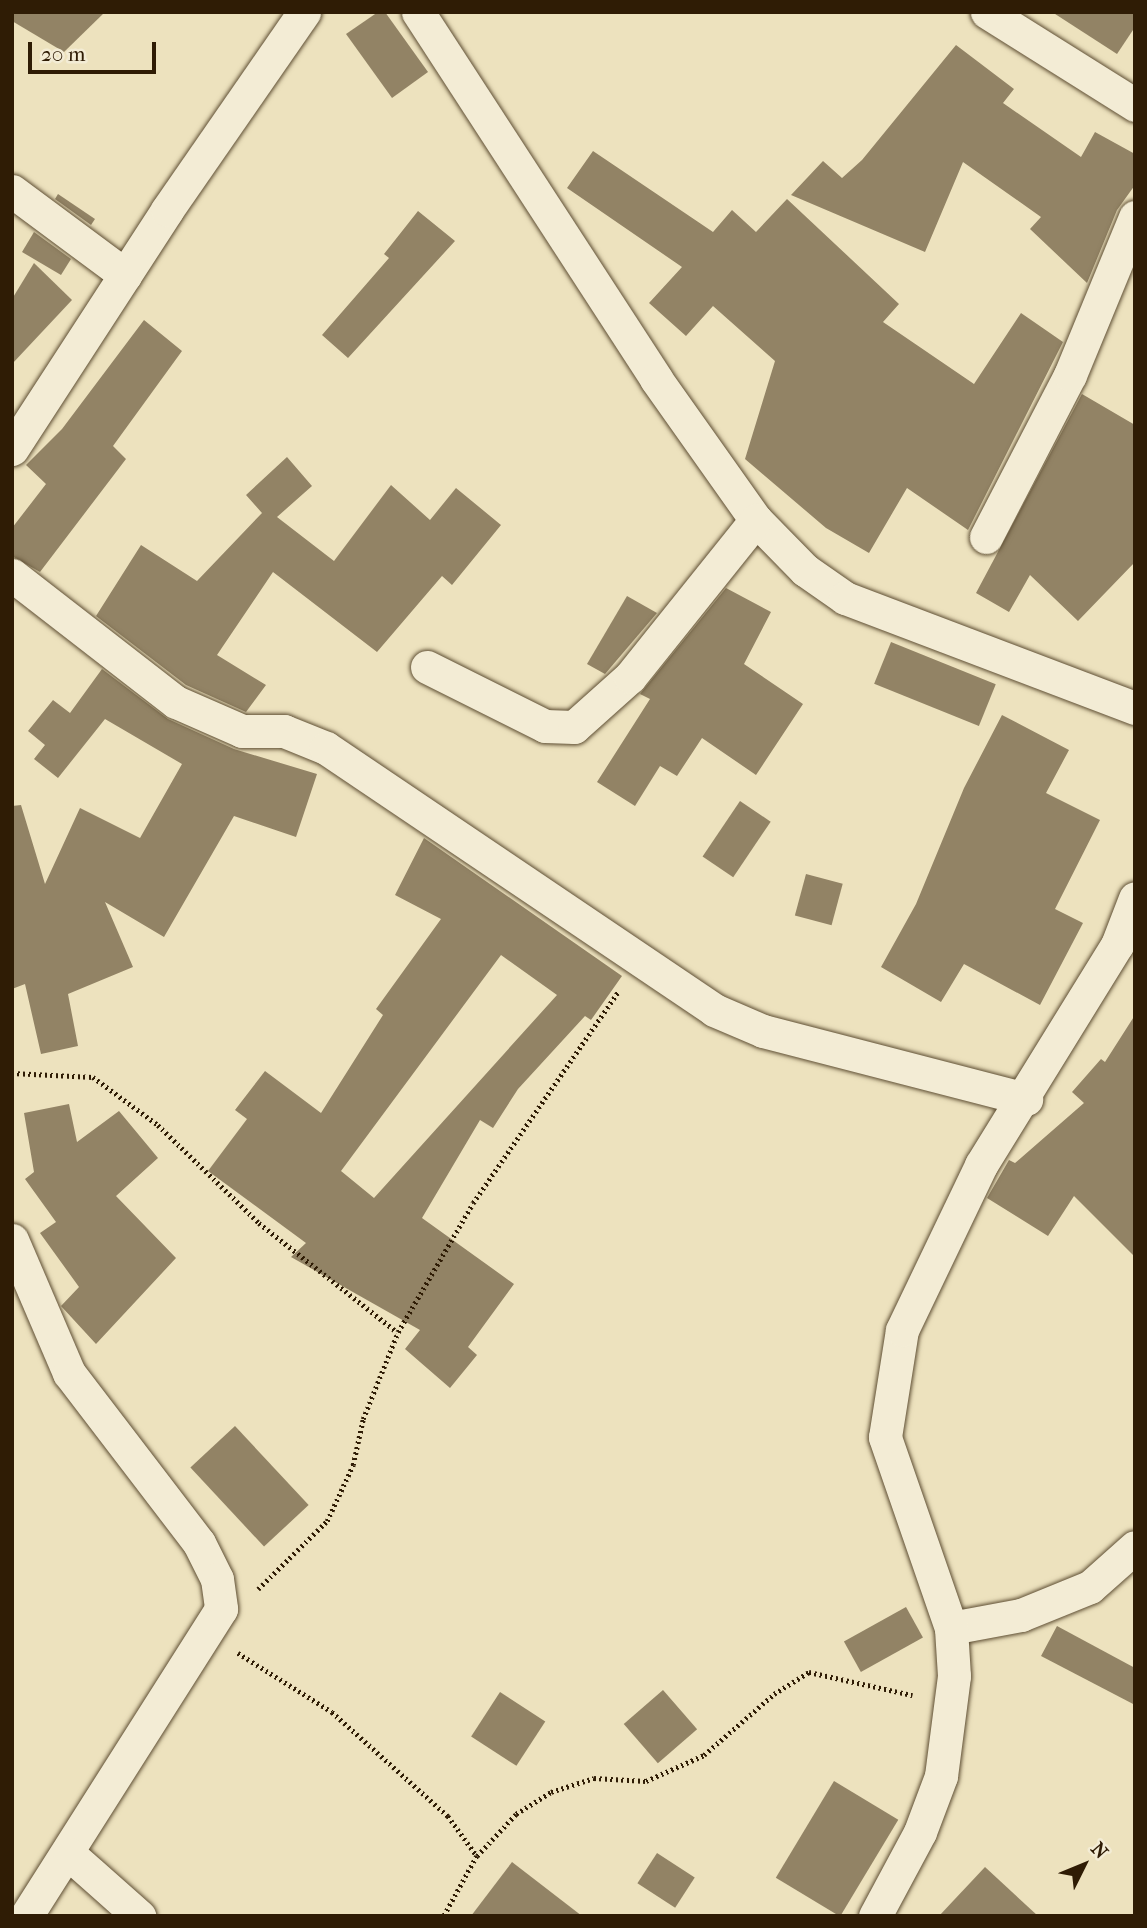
<!DOCTYPE html>
<style>
body{margin:0}
#map{position:relative;width:1147px;height:1928px;overflow:hidden;background:#ede2be;font-family:"IM FELL French Canon",serif}
div>[style]{position:absolute}
.building>*{inset:0;background:#928365;transform-origin:0 0}
.path>*{height:4.5px;margin-top:-2.25px;transform-origin:0;background:repeating-linear-gradient(90deg,#2f1c05 0 2px,transparent 0 5.5px)}
.roads{filter:drop-shadow(0 0 2px #5e4e33) drop-shadow(0 0 2px #5e4e33)}
.street>*{height:33px;margin:-16.5px;padding:0 16.5px;transform-origin:16.5px;border-radius:16.5px;background:#f3ecd5}
span{translate:-50% -50%;white-space:nowrap;text-align:center;line-height:1.15;-webkit-text-stroke:5px #f3ecd5;paint-order:stroke}
.frame{position:absolute;inset:0;border:14px solid #2f1c05;pointer-events:none}
.north{position:absolute;left:1049px;top:1830px;width:70px;height:70px;-webkit-text-stroke:5px #f3ecd5;paint-order:stroke;rotate:47deg;font-size:19px;font-weight:700;line-height:28px;text-align:center;color:#2f1c05}
.north::after{content:'';display:block;margin:auto;width:24px;height:32px;background:#2f1c05;clip-path:polygon(50% 0,100% 100%,50% 72%,0 100%)}
.scale{position:absolute;left:28px;top:42px;width:128px;height:32px;box-sizing:border-box;border:4px solid #2f1c05;border-top:0;padding-left:9px;font-size:21px;line-height:24px;white-space:nowrap;color:#2f1c05;-webkit-text-stroke:5px #f3ecd5;paint-order:stroke}
</style>
<div id="map">
<div class="building">
<div style="clip-path:polygon(12px 12px,105px 12px,64px 52px,12px 21px)"></div>
<div style="clip-path:polygon(378px 12px,385px 12px,428px 72px,392px 98px,346px 34px)"></div>
<div style="clip-path:polygon(1052px 12px,1135px 12px,1135px 27px,1117px 54px)"></div>
<div style="clip-path:polygon(956px 45px,1014px 89px,1003px 103px,1081px 157px,1095px 132px,1135px 154px,1135px 185px,1117px 210px,1087px 283px,1030px 229px,1041px 217px,963px 162px,925px 252px,791px 195px,823px 161px,842px 178px,862px 160px)"></div>
<div style="clip-path:polygon(593px 151px,713px 232px,732px 210px,756px 232px,787px 199px,899px 304px,883px 322px,974px 384px,1021px 313px,1063px 342px,968px 530px,907px 488px,869px 553px,826px 528px,745px 459px,775px 361px,713px 306px,686px 336px,649px 303px,682px 267px,567px 188px)"></div>
<div style="clip-path:polygon(58px 194px,95px 219px,91px 225px,55px 199px)"></div>
<div style="clip-path:polygon(418px 211px,455px 241px,348px 358px,322px 335px,389px 258px,384px 254px)"></div>
<div style="clip-path:polygon(34px 232px,71px 259px,61px 275px,22px 252px)"></div>
<div style="clip-path:polygon(34px 263px,72px 300px,12px 364px,12px 299px)"></div>
<div style="clip-path:polygon(144px 320px,182px 351px,113px 446px,126px 459px,40px 572px,12px 556px,12px 528px,46px 484px,26px 465px,62px 429px)"></div>
<div style="clip-path:polygon(1082px 394px,1135px 425px,1135px 562px,1078px 621px,1030px 575px,1009px 612px,976px 593px)"></div>
<div style="clip-path:polygon(287px 457px,312px 486px,277px 517px,334px 561px,391px 485px,430px 520px,456px 488px,501px 525px,452px 585px,442px 576px,377px 652px,273px 572px,217px 655px,266px 685px,246px 712px,186px 685px,96px 616px,141px 545px,197px 581px,262px 513px,246px 495px)"></div>
<div style="clip-path:polygon(726px 588px,771px 612px,744px 664px,803px 704px,756px 775px,702px 738px,677px 776px,660px 766px,635px 806px,597px 782px,650px 699px,640px 694px)"></div>
<div style="clip-path:polygon(627px 596px,657px 613px,605px 674px,587px 664px)"></div>
<div style="left:891px;top:642px;width:113px;height:45px;rotate:22deg"></div>
<div style="clip-path:polygon(102px 669px,168px 719px,234px 749px,317px 774px,296px 837px,234px 816px,164px 937px,105px 902px,133px 967px,68px 994px,78px 1046px,41px 1054px,25px 984px,12px 989px,12px 806px,21px 805px,45px 884px,80px 808px,140px 838px,182px 764px,105px 719px,58px 778px,34px 759px,45px 745px,28px 731px,53px 700px,70px 713px)"></div>
<div style="clip-path:polygon(1002px 715px,1069px 750px,1046px 793px,1100px 820px,1055px 909px,1083px 923px,1040px 1005px,964px 964px,941px 1002px,881px 967px,916px 904px,964px 788px)"></div>
<div style="left:740px;top:801px;width:37px;height:67px;rotate:34deg"></div>
<div style="clip-path:polygon(evenodd,424px 838px,622px 976px,591px 1020px,585px 1016px,518px 1089px,493px 1128px,480px 1120px,422px 1218px,514px 1284px,468px 1347px,477px 1355px,450px 1388px,405px 1349px,420px 1330px,291px 1257px,306px 1243px,208px 1171px,247px 1119px,235px 1110px,265px 1071px,321px 1113px,383px 1015px,376px 1009px,441px 919px,395px 895px,424px 838px,501px 955px,557px 995px,374px 1198px,341px 1171px,501px 955px)"></div>
<div style="left:806px;top:874px;width:38px;height:43px;rotate:15deg"></div>
<div style="clip-path:polygon(1135px 1015px,1135px 1257px,1074px 1196px,1048px 1236px,987px 1198px,1009px 1160px,1015px 1163px,1084px 1103px,1072px 1092px,1101px 1059px,1105px 1062px)"></div>
<div style="clip-path:polygon(69px 1104px,77px 1142px,119px 1111px,158px 1158px,116px 1196px,176px 1258px,96px 1344px,61px 1306px,79px 1287px,40px 1233px,56px 1222px,25px 1179px,34px 1172px,24px 1113px)"></div>
<div style="left:235px;top:1426px;width:108px;height:61px;rotate:47deg"></div>
<div style="left:906px;top:1607px;width:35px;height:71px;rotate:61deg"></div>
<div style="clip-path:polygon(1057px 1626px,1135px 1668px,1135px 1705px,1041px 1656px)"></div>
<div style="left:663px;top:1690px;width:52px;height:52px;rotate:49deg"></div>
<div style="left:500px;top:1692px;width:54px;height:53px;rotate:33deg"></div>
<div style="left:834px;top:1781px;width:75px;height:113px;rotate:31deg"></div>
<div style="left:657px;top:1853px;width:45px;height:36px;rotate:33deg"></div>
<div style="clip-path:polygon(512px 1862px,582px 1916px,471px 1916px)"></div>
<div style="clip-path:polygon(985px 1867px,1038px 1916px,939px 1916px)"></div>
</div>
<div class="path">
<div style="left:12px;top:1073px;width:81px;rotate:2.8deg"></div>
<div style="left:93px;top:1077px;width:81px;rotate:36.4deg"></div>
<div style="left:158px;top:1125px;width:141px;rotate:44.1deg"></div>
<div style="left:259px;top:1223px;width:176px;rotate:38.3deg"></div>
<div style="left:258px;top:1589px;width:97px;rotate:-44.6deg"></div>
<div style="left:327px;top:1521px;width:62px;rotate:-65.1deg"></div>
<div style="left:353px;top:1465px;width:47px;rotate:-77.7deg"></div>
<div style="left:363px;top:1419px;width:94px;rotate:-68.1deg"></div>
<div style="left:398px;top:1332px;width:149px;rotate:-59.8deg"></div>
<div style="left:473px;top:1203px;width:256px;rotate:-55.5deg"></div>
<div style="left:238px;top:1653px;width:111px;rotate:32.1deg"></div>
<div style="left:332px;top:1712px;width:156px;rotate:41.9deg"></div>
<div style="left:448px;top:1816px;width:49px;rotate:54.1deg"></div>
<div style="left:477px;top:1856px;width:68px;rotate:118.8deg"></div>
<div style="left:477px;top:1856px;width:57px;rotate:-47.1deg"></div>
<div style="left:516px;top:1814px;width:41px;rotate:-32.2deg"></div>
<div style="left:551px;top:1792px;width:45px;rotate:-18deg"></div>
<div style="left:594px;top:1778px;width:52px;rotate:3.3deg"></div>
<div style="left:646px;top:1781px;width:64px;rotate:-24.1deg"></div>
<div style="left:704px;top:1755px;width:93px;rotate:-41.1deg"></div>
<div style="left:774px;top:1694px;width:41px;rotate:-32.2deg"></div>
<div style="left:809px;top:1672px;width:106px;rotate:12.6deg"></div>
</div>
<div class="roads">
<div class="street">
<div style="left:418px;top:12px;width:437px;rotate:57deg"></div>
<div style="left:656px;top:379px;width:173px;rotate:54.7deg"></div>
<div style="left:756px;top:520px;width:70px;rotate:45.6deg"></div>
<div style="left:805px;top:570px;width:49px;rotate:35deg"></div>
<div style="left:845px;top:598px;width:310px;rotate:20.8deg"></div>
<div style="left:987px;top:12px;width:175px;rotate:32.1deg"></div>
<div style="left:12px;top:191px;width:141px;rotate:36.6deg"></div>
<div style="left:12px;top:449px;width:285px;rotate:-57deg"></div>
<div style="left:167px;top:210px;width:241px;rotate:-55.3deg"></div>
<div style="left:986px;top:537px;width:182px;rotate:-62.6deg"></div>
<div style="left:1070px;top:375px;width:171px;rotate:-67.6deg"></div>
<div style="left:12px;top:575px;width:207px;rotate:37.8deg"></div>
<div style="left:176px;top:702px;width:72px;rotate:23.7deg"></div>
<div style="left:242px;top:731px;width:42px"></div>
<div style="left:284px;top:731px;width:45px;rotate:22deg"></div>
<div style="left:326px;top:748px;width:468px;rotate:34deg"></div>
<div style="left:714px;top:1010px;width:53px;rotate:23.2deg"></div>
<div style="left:763px;top:1031px;width:272px;rotate:14.5deg"></div>
<div style="left:427px;top:667px;width:132px;rotate:26.6deg"></div>
<div style="left:545px;top:726px;width:29px;rotate:2deg"></div>
<div style="left:574px;top:727px;width:75px;rotate:-41.8deg"></div>
<div style="left:630px;top:677px;width:201px;rotate:-51.3deg"></div>
<div style="left:12px;top:1240px;width:145px;rotate:66.8deg"></div>
<div style="left:69px;top:1373px;width:214px;rotate:52.6deg"></div>
<div style="left:199px;top:1543px;width:40px;rotate:63.4deg"></div>
<div style="left:217px;top:1579px;width:30px;rotate:82deg"></div>
<div style="left:221px;top:1609px;width:364px;rotate:122.4deg"></div>
<div style="left:951px;top:1628px;width:71px;rotate:-10.5deg"></div>
<div style="left:1021px;top:1615px;width:74px;rotate:-22.1deg"></div>
<div style="left:1090px;top:1587px;width:60px;rotate:-41.6deg"></div>
<div style="left:69px;top:1854px;width:94px;rotate:41.5deg"></div>
<div style="left:875px;top:1916px;width:95px;rotate:-61.8deg"></div>
<div style="left:920px;top:1832px;width:60px;rotate:-69.4deg"></div>
<div style="left:941px;top:1776px;width:101px;rotate:-82.6deg"></div>
<div style="left:954px;top:1676px;width:48px;rotate:-93.6deg"></div>
<div style="left:951px;top:1628px;width:202px;rotate:-109.1deg"></div>
<div style="left:885px;top:1437px;width:108px;rotate:-81deg"></div>
<div style="left:902px;top:1330px;width:183px;rotate:-64.4deg"></div>
<div style="left:981px;top:1165px;width:259px;rotate:-58.3deg"></div>
<div style="left:1117px;top:945px;width:50px;rotate:-69deg"></div>
</div>
</div>
<div class="frame"></div>
<div class="north">N</div>
<div class="scale">20 m</div>
</div>
